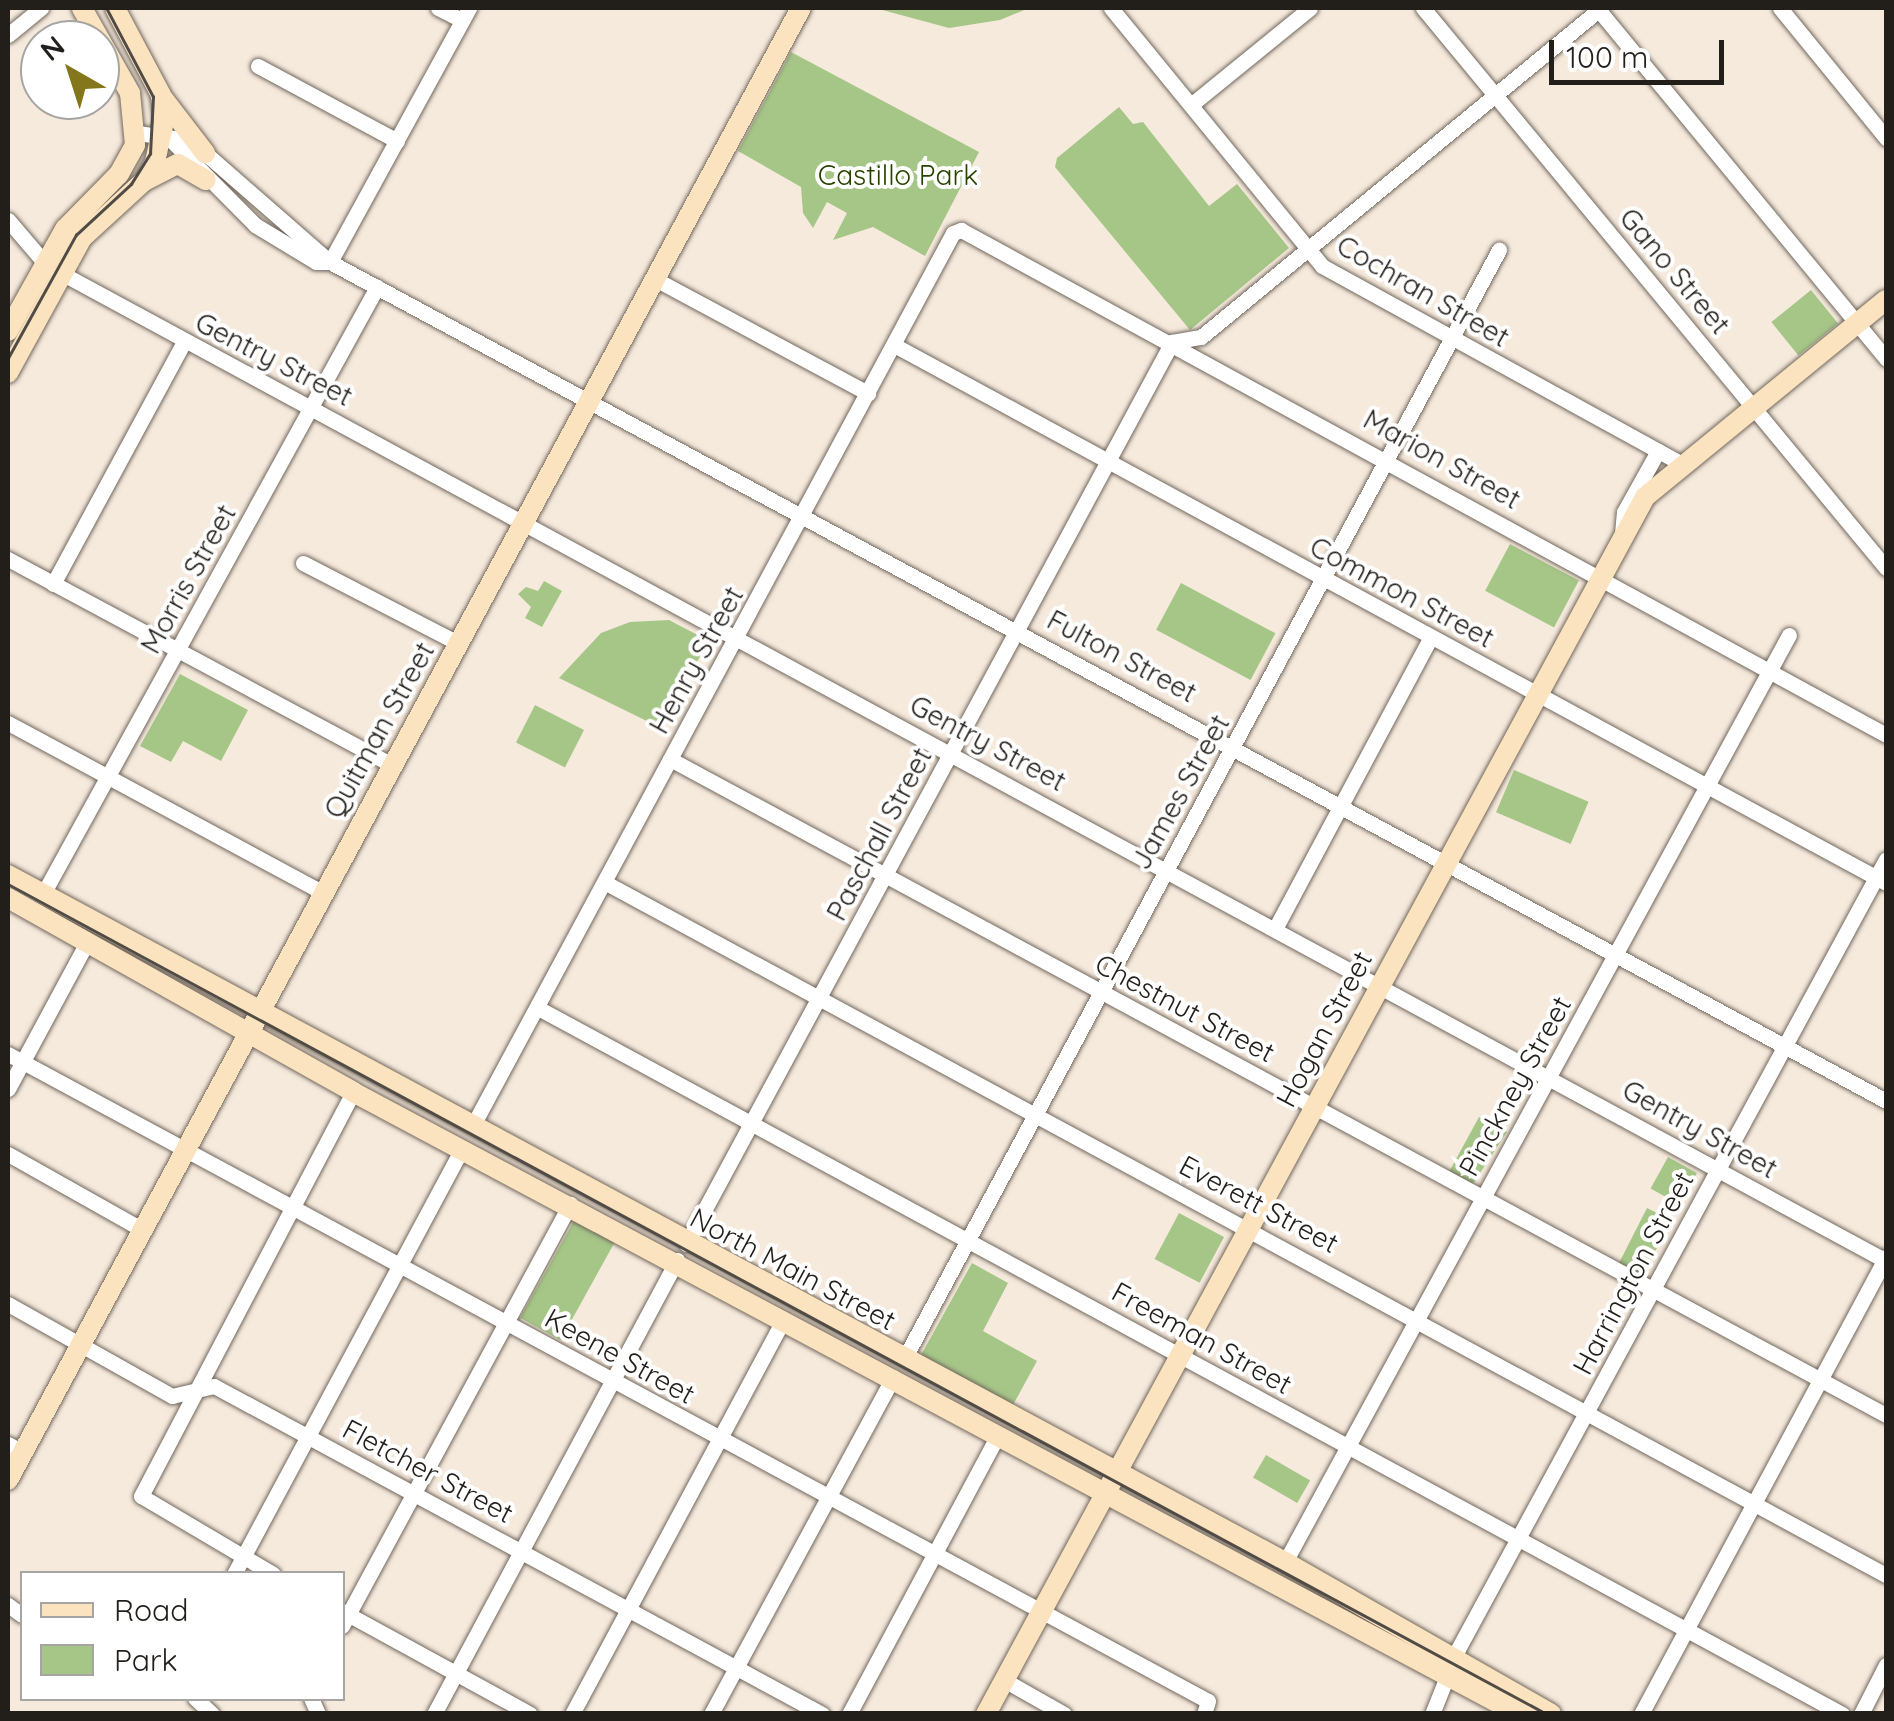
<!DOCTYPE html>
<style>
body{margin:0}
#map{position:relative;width:1894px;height:1721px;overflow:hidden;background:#f6eadd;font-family:Quicksand,sans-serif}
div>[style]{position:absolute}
.green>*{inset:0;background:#a6c688;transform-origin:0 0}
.roads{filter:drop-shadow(0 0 2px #71675c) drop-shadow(0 0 2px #71675c)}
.minor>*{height:15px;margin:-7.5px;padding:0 7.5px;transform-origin:7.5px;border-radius:7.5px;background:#fff}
.major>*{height:20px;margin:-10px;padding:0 10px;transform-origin:10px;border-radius:10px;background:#fbe3bf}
.tram>*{height:2.5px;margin:-1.25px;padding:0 1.25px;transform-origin:1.25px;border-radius:1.25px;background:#504b45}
span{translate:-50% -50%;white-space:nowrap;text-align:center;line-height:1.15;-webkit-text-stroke:8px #fff;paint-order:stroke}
.park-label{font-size:28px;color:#284300}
.street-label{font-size:28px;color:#221e1a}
.frame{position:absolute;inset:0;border:10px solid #221e1a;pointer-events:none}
.legend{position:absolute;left:20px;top:1571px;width:325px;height:130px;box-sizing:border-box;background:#fff;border:2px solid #a7a5a3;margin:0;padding:12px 18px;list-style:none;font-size:30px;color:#221e1a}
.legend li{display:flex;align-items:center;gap:20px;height:50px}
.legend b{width:50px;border:2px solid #a7a5a3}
.north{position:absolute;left:20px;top:20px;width:100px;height:100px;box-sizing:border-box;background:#fff;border:2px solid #a7a5a3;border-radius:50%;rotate:321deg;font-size:28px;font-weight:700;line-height:40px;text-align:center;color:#221e1a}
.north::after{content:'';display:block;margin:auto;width:35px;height:45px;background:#84771b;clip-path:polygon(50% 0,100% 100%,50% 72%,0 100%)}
.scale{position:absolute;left:1549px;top:40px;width:175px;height:45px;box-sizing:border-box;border:5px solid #221e1a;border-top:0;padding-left:12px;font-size:30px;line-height:35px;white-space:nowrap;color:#221e1a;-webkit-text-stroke:8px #fff;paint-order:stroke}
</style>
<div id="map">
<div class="green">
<div style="clip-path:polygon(875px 8px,1029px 8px,1000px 20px,949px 28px)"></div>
<div style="clip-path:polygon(791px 52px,979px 152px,925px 256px,873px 227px,833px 240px,847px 213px,827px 202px,813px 228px,803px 213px,801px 187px,738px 151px)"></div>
<div style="clip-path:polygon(1119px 107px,1133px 124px,1143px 122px,1209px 206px,1237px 184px,1289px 248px,1190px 330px,1055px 167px,1057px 158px)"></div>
<div style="left:1811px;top:290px;width:43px;height:51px;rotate:51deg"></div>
<div style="left:1510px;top:544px;width:78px;height:53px;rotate:28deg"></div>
<div style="clip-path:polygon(544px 581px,562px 591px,542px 627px,525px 618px,531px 607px,518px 594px,526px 587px,538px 591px)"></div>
<div style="left:1181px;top:583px;width:107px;height:53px;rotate:28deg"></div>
<div style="clip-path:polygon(669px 620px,709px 641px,659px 727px,559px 678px,601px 633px,630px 622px)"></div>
<div style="clip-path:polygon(180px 674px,248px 710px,221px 761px,183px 741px,171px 762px,140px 746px)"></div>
<div style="left:535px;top:705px;width:55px;height:42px;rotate:27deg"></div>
<div style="left:1514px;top:770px;width:81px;height:46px;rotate:23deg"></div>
<div style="clip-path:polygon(1479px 1117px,1507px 1132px,1472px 1185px,1449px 1172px)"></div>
<div style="left:1668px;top:1157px;width:33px;height:36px;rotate:29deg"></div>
<div style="left:1647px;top:1208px;width:27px;height:63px;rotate:27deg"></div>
<div style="left:1179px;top:1213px;width:51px;height:52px;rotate:28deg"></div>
<div style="left:575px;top:1219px;width:46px;height:113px;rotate:29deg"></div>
<div style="clip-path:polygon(972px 1263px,1008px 1283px,983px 1331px,1037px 1361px,1013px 1405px,921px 1355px)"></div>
<div style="left:1266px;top:1455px;width:51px;height:26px;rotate:30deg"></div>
</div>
<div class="roads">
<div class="minor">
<div style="left:438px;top:8px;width:27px;rotate:27deg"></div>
<div style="left:1111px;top:8px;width:333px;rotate:50.7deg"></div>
<div style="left:1322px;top:266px;width:413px;rotate:28.8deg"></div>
<div style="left:1423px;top:8px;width:727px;rotate:50.42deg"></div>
<div style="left:1597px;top:8px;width:455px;rotate:50.5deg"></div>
<div style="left:1780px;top:8px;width:168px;rotate:50.8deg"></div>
<div style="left:8px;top:35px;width:43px;rotate:-39.3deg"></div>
<div style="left:258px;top:66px;width:158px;rotate:28.3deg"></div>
<div style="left:1192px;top:104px;width:152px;rotate:-39.1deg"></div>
<div style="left:137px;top:133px;width:45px;rotate:7.6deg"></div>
<div style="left:182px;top:139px;width:27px;rotate:31deg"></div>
<div style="left:205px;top:153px;width:166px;rotate:41.1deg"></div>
<div style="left:330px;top:262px;width:1768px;rotate:28.33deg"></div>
<div style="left:171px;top:140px;width:120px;rotate:45.3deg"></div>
<div style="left:255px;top:225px;width:71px;rotate:31.2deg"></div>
<div style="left:316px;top:262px;width:14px"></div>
<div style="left:8px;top:220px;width:55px;rotate:49.4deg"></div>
<div style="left:330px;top:262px;width:290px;rotate:-61.3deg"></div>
<div style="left:63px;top:274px;width:2073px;rotate:28.43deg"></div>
<div style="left:655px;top:279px;width:242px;rotate:28.2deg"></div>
<div style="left:894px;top:345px;width:1128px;rotate:28.47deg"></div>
<div style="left:1622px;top:534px;width:22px;rotate:-85deg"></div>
<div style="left:1624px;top:512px;width:70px;rotate:-60.9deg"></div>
<div style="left:8px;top:559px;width:436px;rotate:28.2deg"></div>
<div style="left:303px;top:563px;width:174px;rotate:27.3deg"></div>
<div style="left:53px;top:584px;width:275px;rotate:-61.6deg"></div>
<div style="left:8px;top:723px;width:357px;rotate:28.3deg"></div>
<div style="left:670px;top:759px;width:1382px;rotate:28.35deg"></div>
<div style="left:606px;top:883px;width:1455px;rotate:28.4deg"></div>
<div style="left:43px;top:894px;width:693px;rotate:-61.18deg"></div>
<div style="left:1276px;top:927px;width:329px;rotate:-61.9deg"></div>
<div style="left:538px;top:1008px;width:1483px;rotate:28.43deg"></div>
<div style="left:8px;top:1054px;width:1363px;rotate:28.33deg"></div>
<div style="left:1208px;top:1701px;width:14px;rotate:107deg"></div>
<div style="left:8px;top:1089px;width:167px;rotate:-61.7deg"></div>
<div style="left:472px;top:1127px;width:1015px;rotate:-61.72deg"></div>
<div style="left:953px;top:233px;width:9px;rotate:-21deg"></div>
<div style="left:961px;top:230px;width:1054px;rotate:28.63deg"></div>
<div style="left:8px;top:1154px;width:155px;rotate:29.4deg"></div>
<div style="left:686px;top:1244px;width:1025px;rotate:-61.68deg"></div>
<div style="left:1172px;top:342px;width:29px;rotate:-10deg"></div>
<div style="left:1201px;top:337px;width:518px;rotate:-39.44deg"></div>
<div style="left:8px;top:1304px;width:188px;rotate:29.3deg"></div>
<div style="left:172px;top:1396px;width:43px;rotate:-13.4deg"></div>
<div style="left:214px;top:1386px;width:691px;rotate:28.35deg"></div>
<div style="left:904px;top:1359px;width:1259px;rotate:-61.79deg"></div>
<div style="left:8px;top:1444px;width:17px;rotate:28deg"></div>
<div style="left:1285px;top:1562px;width:1055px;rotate:-61.47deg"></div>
<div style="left:234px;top:1574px;width:483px;rotate:-61.8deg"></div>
<div style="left:273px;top:1574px;width:153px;rotate:-149.4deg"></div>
<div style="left:141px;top:1496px;width:456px;rotate:-62.3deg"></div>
<div style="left:8px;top:1605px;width:17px;rotate:36deg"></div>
<div style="left:342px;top:1611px;width:214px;rotate:28.7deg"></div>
<div style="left:342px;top:1626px;width:480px;rotate:-61.6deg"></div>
<div style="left:1004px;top:1680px;width:69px;rotate:29.5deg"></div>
<div style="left:195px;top:1698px;width:23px;rotate:43deg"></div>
<div style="left:311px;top:1698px;width:17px;rotate:66deg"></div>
<div style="left:434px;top:1714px;width:515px;rotate:-61.84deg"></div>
<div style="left:572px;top:1714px;width:448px;rotate:-61.8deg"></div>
<div style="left:711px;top:1714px;width:383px;rotate:-61.6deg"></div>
<div style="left:849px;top:1714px;width:316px;rotate:-61.9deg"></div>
<div style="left:1432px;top:1714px;width:70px;rotate:-68.2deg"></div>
<div style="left:1458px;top:1649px;width:898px;rotate:-61.55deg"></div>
<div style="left:1641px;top:1714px;width:519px;rotate:-61.8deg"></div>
<div style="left:1861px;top:1714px;width:55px;rotate:-63deg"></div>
</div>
<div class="major">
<div style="left:162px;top:97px;width:71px;rotate:52.5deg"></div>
<div style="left:146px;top:180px;width:36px;rotate:-27deg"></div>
<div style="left:178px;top:164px;width:32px;rotate:30deg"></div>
<div style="left:8px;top:331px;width:117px;rotate:-60.8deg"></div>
<div style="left:65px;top:229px;width:77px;rotate:-45.5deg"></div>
<div style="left:119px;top:174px;width:33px;rotate:-61deg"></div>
<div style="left:135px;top:145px;width:52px;rotate:-95.5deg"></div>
<div style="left:130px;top:93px;width:98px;rotate:-119.5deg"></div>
<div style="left:8px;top:373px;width:154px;rotate:-61.3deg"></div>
<div style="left:82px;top:238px;width:84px;rotate:-42.6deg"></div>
<div style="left:144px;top:181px;width:22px;rotate:-60deg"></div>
<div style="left:155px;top:162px;width:42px;rotate:-77.6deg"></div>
<div style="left:164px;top:121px;width:26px;rotate:-97deg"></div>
<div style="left:161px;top:95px;width:98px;rotate:-117.9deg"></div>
<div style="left:8px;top:875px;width:1450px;rotate:28.28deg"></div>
<div style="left:1285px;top:1562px;width:306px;rotate:29.7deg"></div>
<div style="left:8px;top:898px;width:396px;rotate:29.3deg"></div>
<div style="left:353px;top:1092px;width:1322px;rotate:28.08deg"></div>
<div style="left:8px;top:1480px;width:1672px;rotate:-61.69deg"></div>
<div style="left:986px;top:1714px;width:1384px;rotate:-61.56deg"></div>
<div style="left:1645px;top:497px;width:311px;rotate:-39.3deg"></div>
</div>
</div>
<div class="tram">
<div style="left:8px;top:358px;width:141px;rotate:-61.1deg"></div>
<div style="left:76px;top:235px;width:75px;rotate:-42.8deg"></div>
<div style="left:131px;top:184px;width:36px;rotate:-58deg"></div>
<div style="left:150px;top:154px;width:57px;rotate:-87deg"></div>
<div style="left:153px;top:97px;width:101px;rotate:-117.8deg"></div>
<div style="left:8px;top:884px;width:1749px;rotate:28.34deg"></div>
</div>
<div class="park-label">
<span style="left:898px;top:175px">Castillo Park</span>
</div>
<div class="street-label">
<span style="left:1675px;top:271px;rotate:50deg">Gano Street</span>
<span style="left:1423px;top:291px;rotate:30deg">Cochran Street</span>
<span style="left:274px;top:359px;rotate:27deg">Gentry Street</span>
<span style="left:1442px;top:459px;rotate:29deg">Marion Street</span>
<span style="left:188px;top:579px;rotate:-61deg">Morris Street</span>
<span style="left:1402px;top:592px;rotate:28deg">Common Street</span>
<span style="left:1122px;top:656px;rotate:28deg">Fulton Street</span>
<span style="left:696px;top:660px;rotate:-61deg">Henry Street</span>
<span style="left:379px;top:730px;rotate:-61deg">Quitman Street</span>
<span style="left:988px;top:743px;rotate:28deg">Gentry Street</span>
<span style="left:1180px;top:792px;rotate:-61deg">James Street</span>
<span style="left:879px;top:834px;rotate:-62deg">Paschall Street</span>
<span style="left:1185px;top:1008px;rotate:28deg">Chestnut Street</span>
<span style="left:1324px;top:1029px;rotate:-62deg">Hogan Street</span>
<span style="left:1515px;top:1086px;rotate:-61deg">Pinckney Street</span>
<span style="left:1700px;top:1129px;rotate:29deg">Gentry Street</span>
<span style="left:1259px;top:1204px;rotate:28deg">Everett Street</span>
<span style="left:793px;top:1269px;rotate:28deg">North Main Street</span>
<span style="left:1633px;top:1273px;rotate:-62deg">Harrington Street</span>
<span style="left:1202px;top:1338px;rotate:29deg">Freeman Street</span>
<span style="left:620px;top:1356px;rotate:29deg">Keene Street</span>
<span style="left:428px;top:1471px;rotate:28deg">Fletcher Street</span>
</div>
<div class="frame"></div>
<ul class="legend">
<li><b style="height:12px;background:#fbe3bf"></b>Road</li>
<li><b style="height:28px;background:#a6c688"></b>Park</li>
</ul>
<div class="north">N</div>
<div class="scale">100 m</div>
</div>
